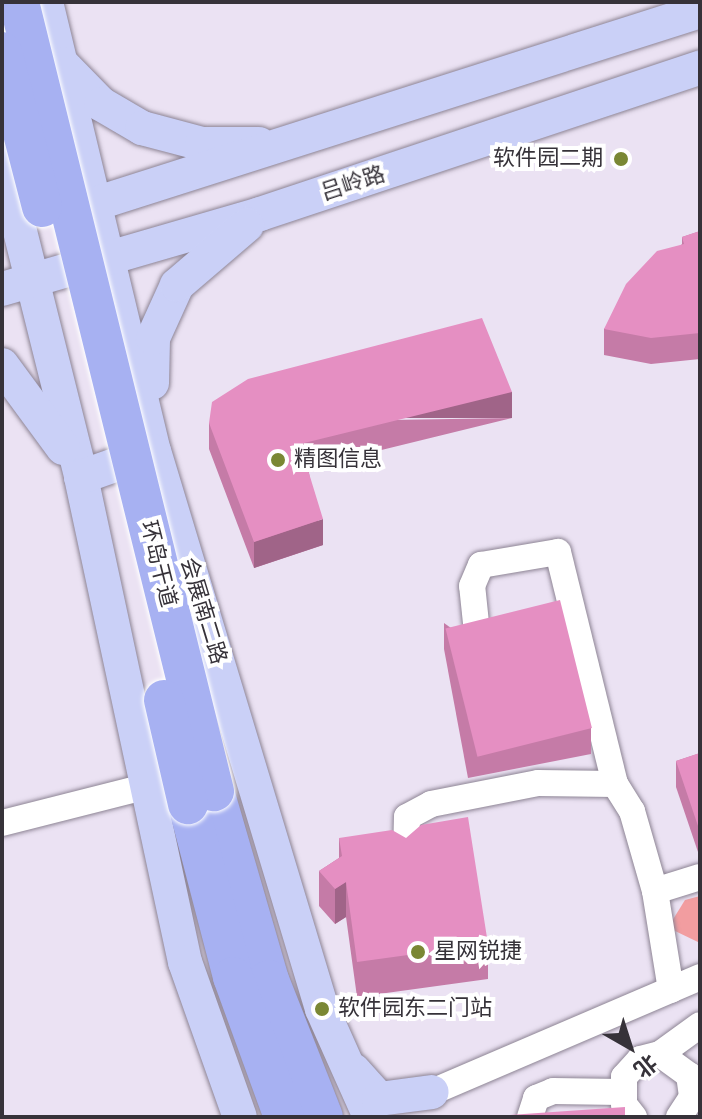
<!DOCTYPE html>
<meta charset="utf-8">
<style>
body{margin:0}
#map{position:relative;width:702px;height:1119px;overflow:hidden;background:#ebe2f3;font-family:"Varela Round","Noto Sans SC",sans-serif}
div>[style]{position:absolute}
.green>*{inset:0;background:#f29da0}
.roads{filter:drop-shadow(0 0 2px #8d8494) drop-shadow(0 0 2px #8d8494)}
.minor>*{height:26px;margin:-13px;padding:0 13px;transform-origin:13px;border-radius:13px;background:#fff}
.major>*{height:34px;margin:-17px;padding:0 17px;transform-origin:17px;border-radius:17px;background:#cad0f7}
.highway>*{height:40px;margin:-20px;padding:0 20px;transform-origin:20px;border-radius:20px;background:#a7b1f2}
.bridges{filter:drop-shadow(0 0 2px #fff) drop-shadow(0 0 2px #fff)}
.highway-bridge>*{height:40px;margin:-20px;padding:0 20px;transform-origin:20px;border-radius:20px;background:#a7b1f2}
.wall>*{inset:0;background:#c57ba7}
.shaded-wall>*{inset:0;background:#a06488;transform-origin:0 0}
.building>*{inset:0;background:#e58fc2;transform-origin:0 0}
.dots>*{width:22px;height:22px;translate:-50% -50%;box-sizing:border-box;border:4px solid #fff;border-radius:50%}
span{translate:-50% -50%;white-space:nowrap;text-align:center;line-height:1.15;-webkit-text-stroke:8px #fff;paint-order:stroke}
.poi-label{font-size:22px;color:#363239}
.right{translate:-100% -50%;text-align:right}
.left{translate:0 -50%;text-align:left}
.street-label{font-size:22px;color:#363239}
.frame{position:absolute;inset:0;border:4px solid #363239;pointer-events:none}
.north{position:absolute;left:590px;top:1007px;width:80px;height:80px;-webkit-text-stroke:6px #fff;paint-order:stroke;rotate:141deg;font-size:22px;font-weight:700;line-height:32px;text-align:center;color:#363239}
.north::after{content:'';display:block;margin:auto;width:28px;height:36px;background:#363239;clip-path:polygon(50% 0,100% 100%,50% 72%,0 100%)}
</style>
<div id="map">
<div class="green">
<div style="clip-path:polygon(700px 896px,700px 943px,673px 930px,672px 921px,685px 900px)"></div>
</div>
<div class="roads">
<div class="minor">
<div style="left:476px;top:623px;width:37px;rotate:-96deg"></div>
<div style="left:472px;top:586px;width:23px;rotate:-67deg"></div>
<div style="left:481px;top:565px;width:78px;rotate:-9.6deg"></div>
<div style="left:558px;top:552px;width:239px;rotate:76.2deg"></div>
<div style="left:2px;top:823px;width:151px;rotate:-14.2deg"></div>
<div style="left:406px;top:857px;width:40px;rotate:-88.6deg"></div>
<div style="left:407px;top:817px;width:27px;rotate:-28deg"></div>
<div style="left:431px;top:804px;width:109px;rotate:-11.1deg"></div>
<div style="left:538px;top:783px;width:77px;rotate:0.7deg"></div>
<div style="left:615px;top:784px;width:32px;rotate:58deg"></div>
<div style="left:632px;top:811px;width:83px;rotate:74deg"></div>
<div style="left:671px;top:990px;width:100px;rotate:-99.2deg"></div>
<div style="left:655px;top:891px;width:47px;rotate:-17.3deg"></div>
<div style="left:660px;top:1054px;width:49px;rotate:-35.9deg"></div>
<div style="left:432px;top:1092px;width:292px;rotate:-23.2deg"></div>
<div style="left:530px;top:1117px;width:20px;rotate:-72deg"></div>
<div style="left:536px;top:1098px;width:18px;rotate:-22deg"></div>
<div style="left:553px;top:1091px;width:68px;rotate:0.8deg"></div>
<div style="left:634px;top:1117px;width:16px;rotate:-128deg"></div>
<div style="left:624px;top:1104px;width:27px;rotate:-90deg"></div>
<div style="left:624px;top:1077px;width:24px;rotate:-48deg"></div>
<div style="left:640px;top:1059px;width:21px;rotate:-14deg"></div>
<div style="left:660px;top:1054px;width:36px;rotate:36deg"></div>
<div style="left:689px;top:1075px;width:22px;rotate:82deg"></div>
<div style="left:692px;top:1097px;width:24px;rotate:123deg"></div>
</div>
<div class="major">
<div style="left:46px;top:2px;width:462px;rotate:76.5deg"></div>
<div style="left:154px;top:451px;width:583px;rotate:73.24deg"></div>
<div style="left:322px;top:1009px;width:118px;rotate:66deg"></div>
<div style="left:62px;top:64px;width:56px;rotate:45.7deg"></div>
<div style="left:101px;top:104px;width:48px;rotate:30.3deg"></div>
<div style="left:142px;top:128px;width:62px;rotate:14.9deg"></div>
<div style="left:202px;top:144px;width:57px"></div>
<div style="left:2px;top:159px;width:328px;rotate:76deg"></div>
<div style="left:81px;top:477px;width:496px;rotate:77.9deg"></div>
<div style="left:185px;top:962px;width:164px;rotate:70.5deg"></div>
<div style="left:79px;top:209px;width:652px;rotate:-17.68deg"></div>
<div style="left:2px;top:289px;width:269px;rotate:-16.2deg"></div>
<div style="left:260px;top:214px;width:464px;rotate:-18.4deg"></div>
<div style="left:2px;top:365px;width:103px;rotate:53.7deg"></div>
<div style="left:152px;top:383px;width:45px;rotate:-88.7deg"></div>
<div style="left:153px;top:338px;width:58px;rotate:-65.6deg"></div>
<div style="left:177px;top:285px;width:92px;rotate:-40.6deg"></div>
<div style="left:81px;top:477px;width:77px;rotate:-19.6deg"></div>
<div style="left:353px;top:1070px;width:39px;rotate:48deg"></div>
<div style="left:379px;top:1099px;width:53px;rotate:-7.5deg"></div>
</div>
<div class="highway">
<div style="left:214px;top:791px;width:197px;rotate:73.8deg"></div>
<div style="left:269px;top:980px;width:147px;rotate:68.5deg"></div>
<div style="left:188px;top:804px;width:179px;rotate:75.4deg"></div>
<div style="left:233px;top:977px;width:149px;rotate:70deg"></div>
</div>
</div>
<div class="bridges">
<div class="highway-bridge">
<div style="left:19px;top:2px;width:813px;rotate:76.12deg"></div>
<div style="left:2px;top:52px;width:160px;rotate:75.5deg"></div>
<div style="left:164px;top:700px;width:107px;rotate:77deg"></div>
</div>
</div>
<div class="wall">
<div style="clip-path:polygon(700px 231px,700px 359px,651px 364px,604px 355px,604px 329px,682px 244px,682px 237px)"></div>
<div style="clip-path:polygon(512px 418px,308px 468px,323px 545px,254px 568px,209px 449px,209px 423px)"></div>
<div style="clip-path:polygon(444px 623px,591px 728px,591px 754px,468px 778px,444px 649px)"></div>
<div style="clip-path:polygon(700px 753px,698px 852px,676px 787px,676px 761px)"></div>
<div style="clip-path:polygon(339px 838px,488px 944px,488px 979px,357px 997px,346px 917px,335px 924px,319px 906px,319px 871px,339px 858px)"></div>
</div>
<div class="shaded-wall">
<div style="left:512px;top:392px;width:26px;height:218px;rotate:90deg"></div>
<div style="clip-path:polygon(323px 519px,323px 545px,254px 568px,254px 542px)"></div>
<div style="left:698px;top:826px;width:2px;height:26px"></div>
<div style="clip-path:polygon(346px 882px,346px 917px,335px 924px,335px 889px)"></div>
</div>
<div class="building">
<div style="clip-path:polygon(700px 231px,700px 333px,651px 338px,604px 329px,626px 284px,657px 251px,684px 244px,682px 237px)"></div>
<div style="clip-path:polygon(482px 318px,512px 392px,300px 444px,323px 519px,254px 542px,209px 423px,212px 402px,248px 379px)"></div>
<div style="left:560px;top:600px;width:132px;height:118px;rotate:76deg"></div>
<div style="clip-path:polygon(700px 753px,700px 826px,698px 826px,676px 761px)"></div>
<div style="clip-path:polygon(468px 817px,488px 944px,357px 962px,346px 882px,335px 889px,319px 871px,342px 856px,339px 838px,392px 830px,406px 838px,421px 825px)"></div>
<div style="clip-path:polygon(625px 1107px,625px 1117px,495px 1117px,495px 1116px)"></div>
</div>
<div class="dots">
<div style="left:621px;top:159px;background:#7a8734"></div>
<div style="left:278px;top:460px;background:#7a8734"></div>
<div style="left:418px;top:952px;background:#7a8734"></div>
<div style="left:322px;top:1009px;background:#7a8734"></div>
</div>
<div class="poi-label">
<span class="right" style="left:603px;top:159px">软件园二期</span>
<span class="left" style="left:294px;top:460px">精图信息</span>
<span class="left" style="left:434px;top:952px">星网锐捷</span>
<span class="left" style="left:338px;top:1009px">软件园东二门站</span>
</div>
<div class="street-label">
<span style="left:353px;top:184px;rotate:-18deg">吕岭路</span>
<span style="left:158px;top:564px;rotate:76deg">环岛干道</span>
<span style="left:203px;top:611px;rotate:73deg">会展南二路</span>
</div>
<div class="frame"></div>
<div class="north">北</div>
</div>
